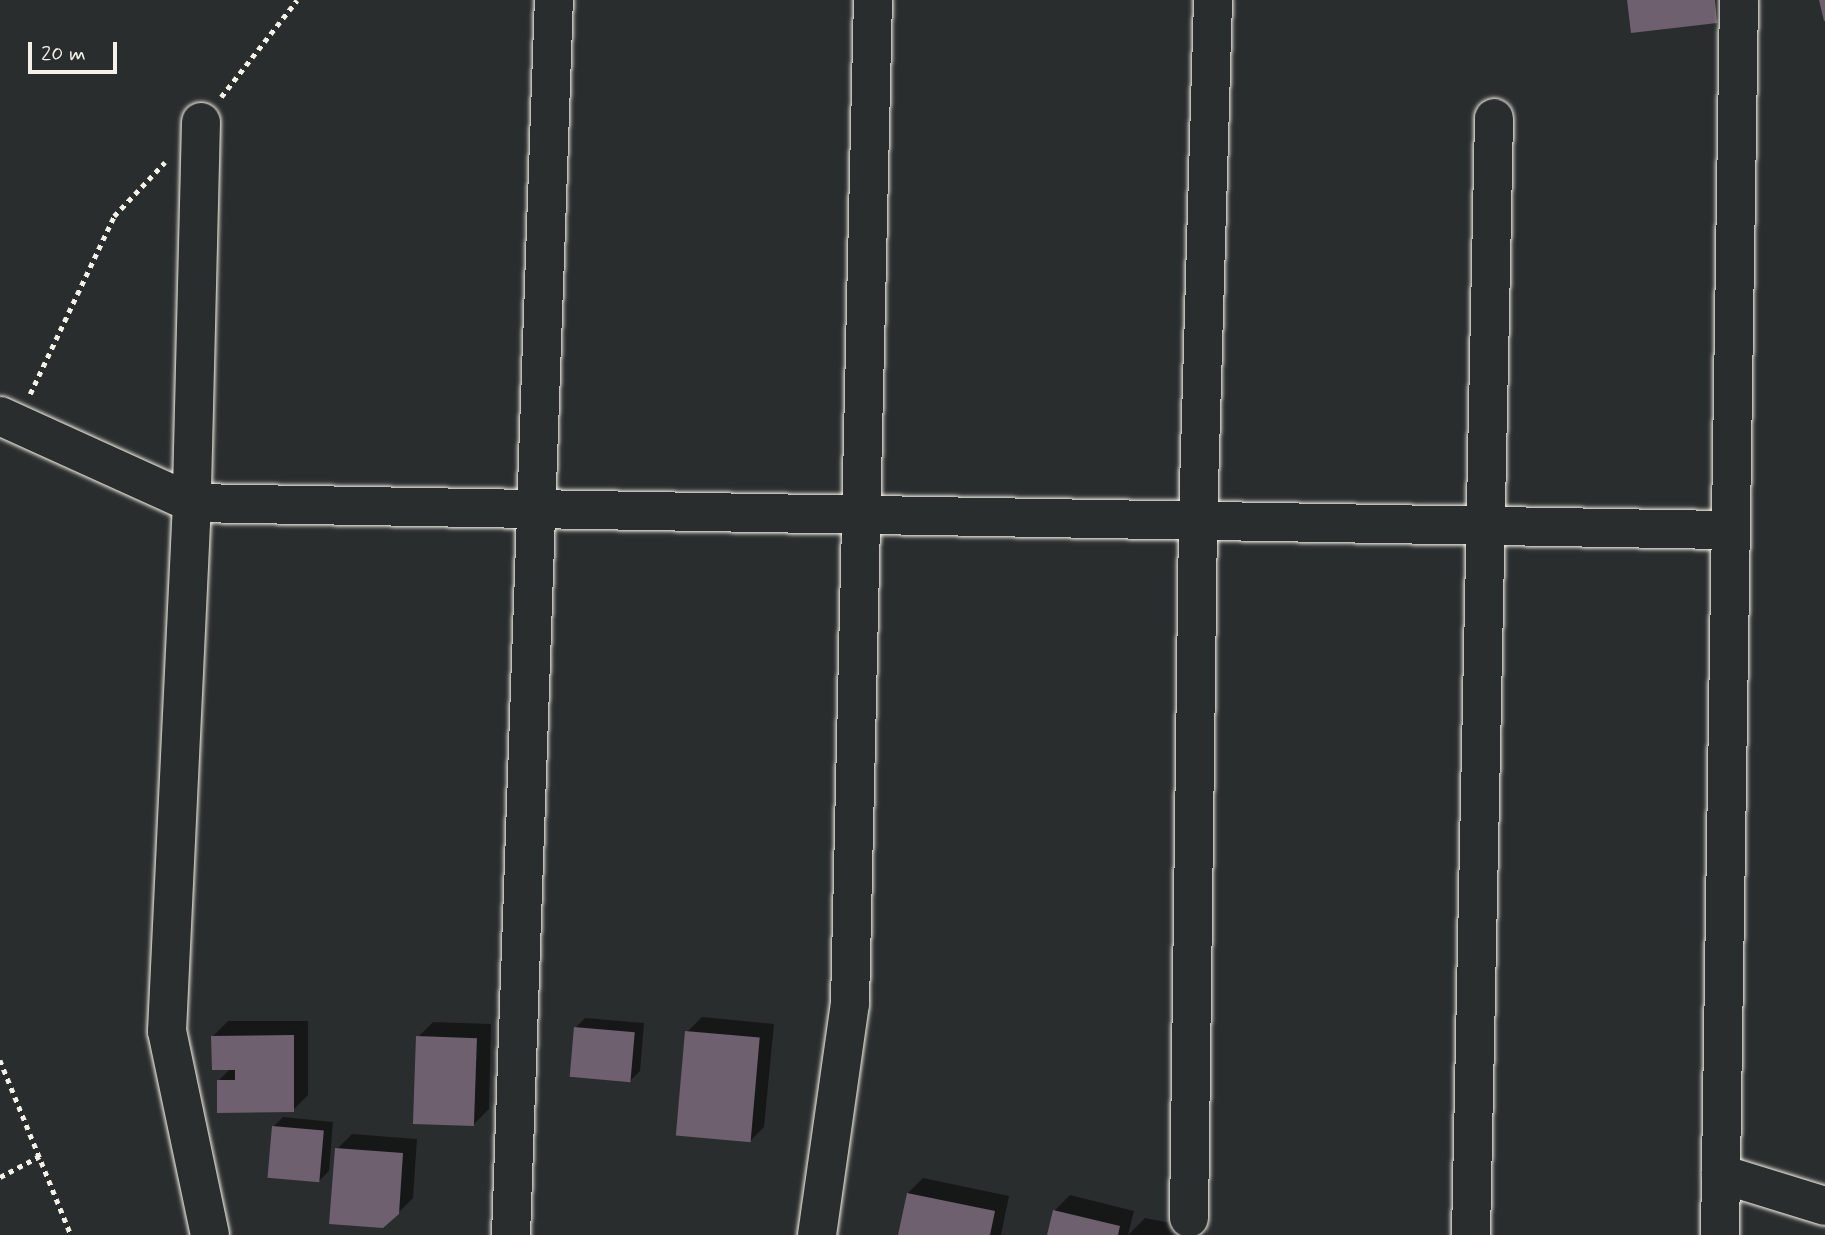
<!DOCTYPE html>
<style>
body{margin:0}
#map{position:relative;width:1825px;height:1235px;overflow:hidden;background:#2a2d2e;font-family:Mynerve,sans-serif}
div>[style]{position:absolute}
.shadow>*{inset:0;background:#0007}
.building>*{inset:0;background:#6e606e;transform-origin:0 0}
.path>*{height:4.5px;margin-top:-2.25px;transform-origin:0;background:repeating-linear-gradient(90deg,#f4f1e8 0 5px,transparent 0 10px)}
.roads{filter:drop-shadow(0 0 2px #f4f1e8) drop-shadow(0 0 2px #f4f1e8)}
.minor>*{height:38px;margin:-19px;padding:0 19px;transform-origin:19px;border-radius:19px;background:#2a2d2e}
span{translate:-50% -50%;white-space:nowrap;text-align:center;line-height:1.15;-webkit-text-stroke:7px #2a2d2e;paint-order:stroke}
.scale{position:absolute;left:28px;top:42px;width:89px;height:32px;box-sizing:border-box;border:4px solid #f4f1e8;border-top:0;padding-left:9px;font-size:21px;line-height:24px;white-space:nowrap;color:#f4f1e8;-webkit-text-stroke:5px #2a2d2e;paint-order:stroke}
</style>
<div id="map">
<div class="shadow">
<div style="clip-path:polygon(1629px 0,1731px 0,1731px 6px,1716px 21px)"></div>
<div style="clip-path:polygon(702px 1017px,774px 1024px,764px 1127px,749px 1142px,687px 1032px)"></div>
<div style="clip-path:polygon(585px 1018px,644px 1023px,640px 1071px,630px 1081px,575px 1028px)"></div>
<div style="clip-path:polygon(228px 1021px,308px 1021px,308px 1095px,293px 1110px,218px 1081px,231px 1068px,213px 1036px)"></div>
<div style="clip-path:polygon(433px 1022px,491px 1024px,489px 1109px,474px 1124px,418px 1037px)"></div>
<div style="clip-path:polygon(283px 1117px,333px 1122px,329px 1171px,319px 1181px,273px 1127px)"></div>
<div style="clip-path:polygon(352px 1134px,417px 1139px,413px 1198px,398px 1213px,337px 1149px)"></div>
<div style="clip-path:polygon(923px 1178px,1009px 1196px,1001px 1235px,900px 1235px,908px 1193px)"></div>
<div style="clip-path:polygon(1070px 1195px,1134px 1211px,1128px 1235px,1145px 1218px,1207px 1230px,1206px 1235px,1049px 1235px,1055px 1210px)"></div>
</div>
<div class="building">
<div style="clip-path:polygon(1627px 0,1715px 0,1717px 23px,1631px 33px)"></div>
<div style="clip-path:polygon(1819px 0,1825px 0,1825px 21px,1824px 21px)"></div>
<div style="left:574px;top:1027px;width:61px;height:50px;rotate:5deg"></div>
<div style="left:685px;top:1031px;width:75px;height:105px;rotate:5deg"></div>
<div style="clip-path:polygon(294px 1035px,294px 1112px,217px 1113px,217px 1080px,235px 1080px,235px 1070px,212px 1070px,211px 1036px)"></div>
<div style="left:416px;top:1036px;width:61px;height:88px;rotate:2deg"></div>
<div style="left:272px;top:1126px;width:52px;height:52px;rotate:5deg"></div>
<div style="clip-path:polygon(335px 1148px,403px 1153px,399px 1214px,383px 1228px,329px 1224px)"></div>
<div style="clip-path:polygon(907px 1193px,995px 1211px,990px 1235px,898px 1235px)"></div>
<div style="clip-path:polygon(1053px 1210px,1120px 1226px,1118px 1235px,1047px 1235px)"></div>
</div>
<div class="path">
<div style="left:221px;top:97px;width:123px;rotate:-51.9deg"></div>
<div style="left:30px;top:394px;width:197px;rotate:-64.7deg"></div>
<div style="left:114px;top:216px;width:74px;rotate:-46.6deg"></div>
<div style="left:0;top:1060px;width:189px;rotate:67.9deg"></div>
<div style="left:0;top:1177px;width:45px;rotate:-27.7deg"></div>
</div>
<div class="roads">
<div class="minor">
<div style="left:201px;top:122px;width:381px;rotate:91.4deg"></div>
<div style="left:192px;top:503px;width:529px;rotate:92.71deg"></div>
<div style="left:167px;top:1031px;width:208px;rotate:78.1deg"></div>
<div style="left:0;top:416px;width:211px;rotate:24.4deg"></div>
<div style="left:192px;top:503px;width:1539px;rotate:1.01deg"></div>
<div style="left:1721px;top:1174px;width:109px;rotate:17.1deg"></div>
<div style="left:1189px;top:1218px;width:697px;rotate:-89.26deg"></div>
<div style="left:1198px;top:521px;width:521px;rotate:-88.35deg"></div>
<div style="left:511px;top:1235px;width:1236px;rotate:-88.01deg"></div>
<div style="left:817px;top:1235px;width:233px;rotate:-81.9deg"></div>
<div style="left:850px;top:1004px;width:1004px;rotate:-88.69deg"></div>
<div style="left:1471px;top:1235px;width:1117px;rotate:-88.82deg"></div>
<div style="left:1720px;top:1235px;width:1235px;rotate:-89.12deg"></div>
</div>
</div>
<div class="scale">20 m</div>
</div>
